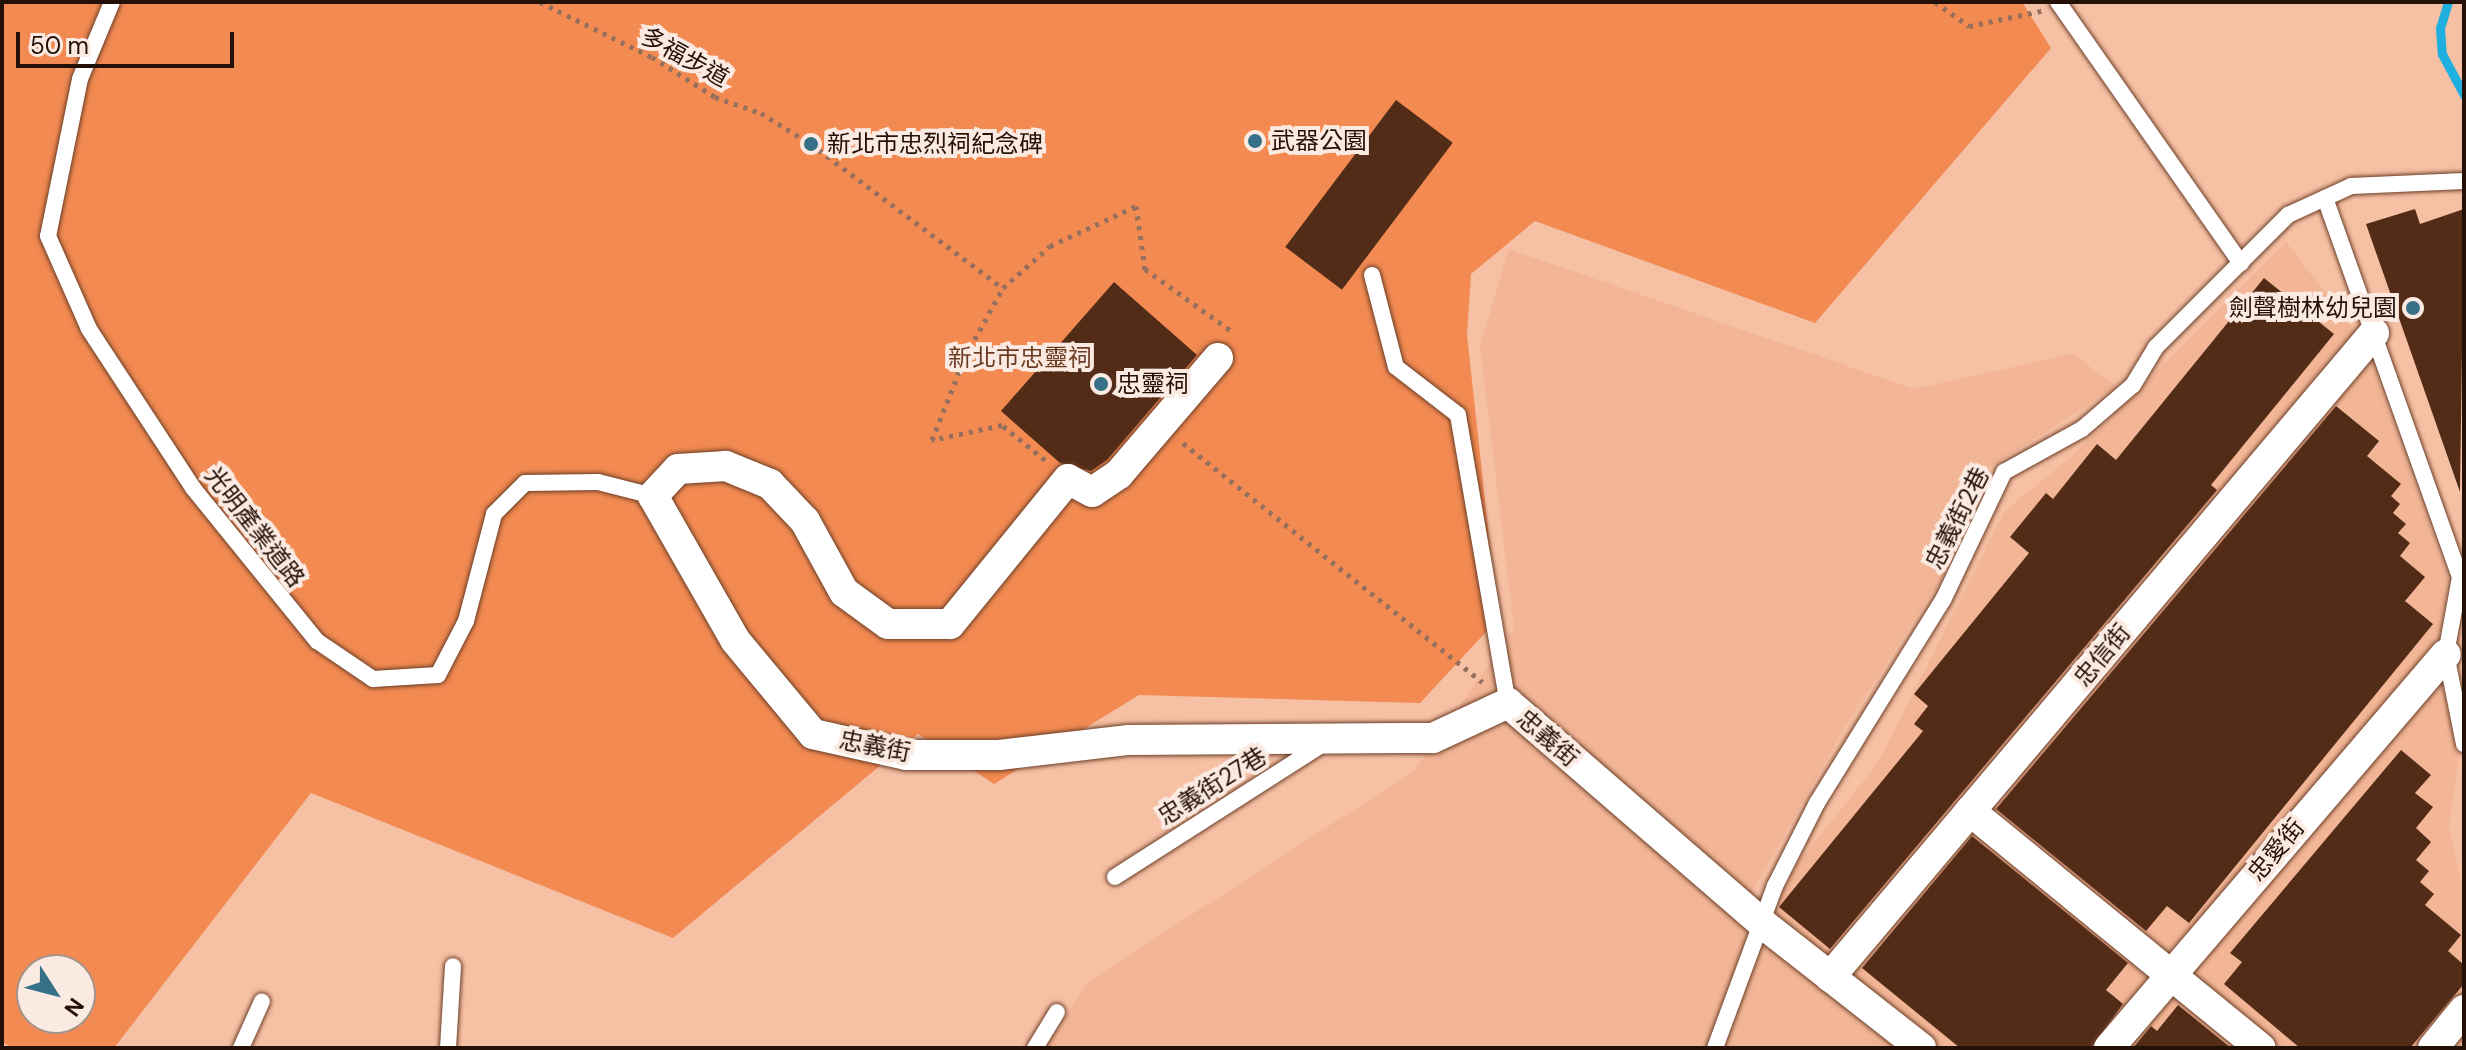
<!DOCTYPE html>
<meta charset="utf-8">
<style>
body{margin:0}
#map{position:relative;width:2466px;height:1050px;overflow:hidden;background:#f6c0a5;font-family:"DM Sans","Noto Sans TC",sans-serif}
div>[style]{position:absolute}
.built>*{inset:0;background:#f2b596}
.green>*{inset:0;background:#f28a52}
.stream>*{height:9px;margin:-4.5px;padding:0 4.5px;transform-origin:4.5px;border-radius:4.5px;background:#1fb0e0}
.building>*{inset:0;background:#532c18;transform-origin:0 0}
.path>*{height:5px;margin-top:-2.5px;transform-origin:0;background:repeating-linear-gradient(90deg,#96705d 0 4px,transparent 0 10px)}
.roads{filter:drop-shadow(0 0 2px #6c3f27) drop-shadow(0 0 2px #6c3f27)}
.service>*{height:16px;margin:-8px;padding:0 8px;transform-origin:8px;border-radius:8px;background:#fff}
.minor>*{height:30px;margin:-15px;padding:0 15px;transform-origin:15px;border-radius:15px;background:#fff}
.dots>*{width:22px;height:22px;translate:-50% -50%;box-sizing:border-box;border:4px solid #fbeae2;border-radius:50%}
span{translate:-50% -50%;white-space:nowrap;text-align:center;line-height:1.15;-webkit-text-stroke:8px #fbeae2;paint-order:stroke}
.street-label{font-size:24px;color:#231107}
.poi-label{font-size:24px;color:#231107}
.left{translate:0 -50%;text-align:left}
.right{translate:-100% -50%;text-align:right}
.park-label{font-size:24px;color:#6d3d23}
.frame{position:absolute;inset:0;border:4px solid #231107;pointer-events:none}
.north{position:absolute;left:16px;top:954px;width:80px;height:80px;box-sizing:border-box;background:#fbeae2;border:2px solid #a5938a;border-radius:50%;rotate:126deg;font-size:22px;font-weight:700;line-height:32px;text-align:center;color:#231107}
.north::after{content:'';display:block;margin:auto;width:28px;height:36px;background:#357088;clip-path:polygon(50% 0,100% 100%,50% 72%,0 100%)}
.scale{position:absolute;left:16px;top:32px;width:218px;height:36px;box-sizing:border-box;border:4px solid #231107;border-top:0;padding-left:10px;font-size:24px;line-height:28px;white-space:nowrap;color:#231107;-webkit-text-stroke:6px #fbeae2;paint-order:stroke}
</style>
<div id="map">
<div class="built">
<div style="clip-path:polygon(2286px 242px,2365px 344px,2448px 578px,2436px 660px,2459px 755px,2449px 827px,2464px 896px,2464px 1048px,1940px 1048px,1772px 917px,1794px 868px,1878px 763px,2005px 511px,2073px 455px)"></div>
<div style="clip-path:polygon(1509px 249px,1914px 389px,2072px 354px,2117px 386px,1989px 468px,1942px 578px,1846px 725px,1739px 915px,1895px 1048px,1046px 1048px,1086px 983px,1414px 771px,1514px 629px,1480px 346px)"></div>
</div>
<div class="green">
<div style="clip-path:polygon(evenodd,2px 2px,2022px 2px,2051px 48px,1815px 323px,1535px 221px,1471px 274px,1467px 335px,1498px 619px,1420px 703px,1139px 695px,994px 784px,918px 734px,673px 938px,311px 793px,114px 1048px,13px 1048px,2px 1042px,2px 2px,32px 970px,80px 970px,80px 1018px,32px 1018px,32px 970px)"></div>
</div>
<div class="stream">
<div style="left:2448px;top:2px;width:27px;rotate:107deg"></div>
<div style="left:2440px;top:28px;width:26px;rotate:86deg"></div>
<div style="left:2442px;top:54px;width:47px;rotate:61.8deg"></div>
</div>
<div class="building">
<div style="left:1396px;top:100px;width:71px;height:184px;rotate:37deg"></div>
<div style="clip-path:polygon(2415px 209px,2420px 224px,2464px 209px,2460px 492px,2366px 224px)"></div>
<div style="clip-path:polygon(2264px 278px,2334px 334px,2211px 485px,2217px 490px,1830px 949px,1779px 907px,1923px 731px,1914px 724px,1928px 706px,1914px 694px,2029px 553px,2010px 537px,2046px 493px,2053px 499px,2097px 444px,2116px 460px)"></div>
<div style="clip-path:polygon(1114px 282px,1197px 355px,1107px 460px,1091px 471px,1060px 463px,1001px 411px)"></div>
<div style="clip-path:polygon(2336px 406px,2379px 441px,2367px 456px,2401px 484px,2391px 496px,2400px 504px,2393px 513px,2406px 524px,2398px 533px,2410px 543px,2400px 556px,2425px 577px,2405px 601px,2433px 624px,2189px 923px,2167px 906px,2146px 931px,1996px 809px)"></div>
<div style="clip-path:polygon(2401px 750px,2431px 775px,2415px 793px,2433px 807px,2416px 828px,2431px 842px,2416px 860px,2429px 871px,2420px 882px,2434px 894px,2425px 905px,2461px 935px,2448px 951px,2464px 965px,2464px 984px,2410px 1048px,2300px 1048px,2224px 984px,2242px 962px,2230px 953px)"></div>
<div style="clip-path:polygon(1972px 836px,2128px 963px,2106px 990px,2123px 1004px,2091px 1048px,1960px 1048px,1862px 968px)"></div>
<div style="clip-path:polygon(2178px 1005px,2231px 1048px,2133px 1048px,2151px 1026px,2157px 1031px)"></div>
</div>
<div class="path">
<div style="left:540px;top:2px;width:125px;rotate:26.2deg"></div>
<div style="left:652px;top:57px;width:75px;rotate:32.4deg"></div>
<div style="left:715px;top:97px;width:49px;rotate:19.2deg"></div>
<div style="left:761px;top:113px;width:59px;rotate:31.8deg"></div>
<div style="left:811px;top:144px;width:240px;rotate:36.9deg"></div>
<div style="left:1935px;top:2px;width:42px;rotate:35.2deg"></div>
<div style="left:1969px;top:26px;width:74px;rotate:-11.8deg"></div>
<div style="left:1183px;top:443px;width:383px;rotate:38.6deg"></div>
<div style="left:1045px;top:460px;width:55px;rotate:-140.9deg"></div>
<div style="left:1002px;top:425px;width:72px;rotate:167.9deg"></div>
<div style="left:932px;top:440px;width:89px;rotate:-68.3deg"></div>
<div style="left:965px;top:357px;width:79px;rotate:-61.2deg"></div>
<div style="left:1003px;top:288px;width:63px;rotate:-41.8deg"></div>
<div style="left:1050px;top:246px;width:95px;rotate:-24.9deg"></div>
<div style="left:1136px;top:206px;width:64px;rotate:81.9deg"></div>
<div style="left:1145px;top:269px;width:105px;rotate:35.7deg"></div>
</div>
<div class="roads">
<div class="service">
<div style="left:112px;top:2px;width:83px;rotate:112.6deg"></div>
<div style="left:80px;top:79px;width:160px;rotate:101.5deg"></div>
<div style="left:48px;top:236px;width:102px;rotate:66.2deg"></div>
<div style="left:89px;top:329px;width:190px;rotate:56.8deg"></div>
<div style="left:193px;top:488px;width:197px;rotate:51deg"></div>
<div style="left:317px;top:641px;width:68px;rotate:34.2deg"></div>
<div style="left:373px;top:679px;width:65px;rotate:-3.5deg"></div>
<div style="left:438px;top:675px;width:61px;rotate:-62.6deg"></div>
<div style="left:466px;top:621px;width:111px;rotate:-75.3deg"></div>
<div style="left:494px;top:514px;width:44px;rotate:-45deg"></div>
<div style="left:525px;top:483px;width:73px;rotate:-0.8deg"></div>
<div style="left:598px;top:482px;width:57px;rotate:14.3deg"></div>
<div style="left:2058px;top:2px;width:319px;rotate:55deg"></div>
<div style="left:2325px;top:198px;width:402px;rotate:70.4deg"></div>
<div style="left:2460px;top:577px;width:78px;rotate:100.3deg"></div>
<div style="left:2446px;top:654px;width:92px;rotate:78.7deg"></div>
<div style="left:1372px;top:275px;width:95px;rotate:75.4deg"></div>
<div style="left:1396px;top:367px;width:78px;rotate:37.7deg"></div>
<div style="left:1458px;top:415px;width:292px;rotate:80.2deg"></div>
<div style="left:1115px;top:877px;width:250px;rotate:-32.6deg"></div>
<div style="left:241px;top:1048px;width:51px;rotate:-65.9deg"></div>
<div style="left:448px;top:1048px;width:82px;rotate:-86.5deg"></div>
<div style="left:1035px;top:1048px;width:42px;rotate:-58.6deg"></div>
<div style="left:1715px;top:1048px;width:173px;rotate:-69.7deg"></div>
<div style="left:1775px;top:886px;width:93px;rotate:-63.2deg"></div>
<div style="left:1817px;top:803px;width:239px;rotate:-58.2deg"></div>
<div style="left:1943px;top:600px;width:142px;rotate:-64.5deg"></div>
<div style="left:2004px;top:472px;width:89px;rotate:-28.9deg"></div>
<div style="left:2082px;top:429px;width:67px;rotate:-40.8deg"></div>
<div style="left:2133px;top:385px;width:44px;rotate:-58.8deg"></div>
<div style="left:2156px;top:347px;width:187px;rotate:-45deg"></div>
<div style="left:2288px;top:215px;width:69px;rotate:-24.7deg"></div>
<div style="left:2351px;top:186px;width:113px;rotate:-2.5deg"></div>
</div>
<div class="minor">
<div style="left:1218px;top:358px;width:153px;rotate:130.5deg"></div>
<div style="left:1119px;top:474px;width:32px;rotate:146deg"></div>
<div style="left:1092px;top:492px;width:27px;rotate:-152deg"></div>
<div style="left:1068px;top:479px;width:187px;rotate:129.1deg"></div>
<div style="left:950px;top:624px;width:62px;rotate:180deg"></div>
<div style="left:888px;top:624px;width:54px;rotate:-144deg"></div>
<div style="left:844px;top:592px;width:81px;rotate:-118.8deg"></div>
<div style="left:805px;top:521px;width:51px;rotate:-133.4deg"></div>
<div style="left:770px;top:484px;width:48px;rotate:-157.8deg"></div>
<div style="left:726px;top:466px;width:48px;rotate:176.4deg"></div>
<div style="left:678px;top:469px;width:37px;rotate:133deg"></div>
<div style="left:653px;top:496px;width:166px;rotate:60.3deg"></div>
<div style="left:735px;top:640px;width:122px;rotate:50.3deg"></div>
<div style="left:813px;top:734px;width:95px;rotate:12.7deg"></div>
<div style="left:906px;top:755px;width:93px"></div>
<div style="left:999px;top:755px;width:131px;rotate:-6.6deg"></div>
<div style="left:1129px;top:740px;width:304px;rotate:-0.4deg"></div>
<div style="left:1433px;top:738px;width:83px;rotate:-25deg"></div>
<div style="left:1508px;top:703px;width:337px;rotate:40.9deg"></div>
<div style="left:1763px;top:924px;width:201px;rotate:38.1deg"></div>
<div style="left:1970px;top:811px;width:375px;rotate:39.2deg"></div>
<div style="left:1830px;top:977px;width:843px;rotate:-49.81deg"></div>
<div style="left:2109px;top:1048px;width:518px;rotate:-49.46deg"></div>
<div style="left:2433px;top:1048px;width:49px;rotate:-50.8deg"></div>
</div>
</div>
<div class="dots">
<div style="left:1255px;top:141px;background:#357088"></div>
<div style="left:811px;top:144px;background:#357088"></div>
<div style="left:2413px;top:308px;background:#357088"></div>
<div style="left:1101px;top:384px;background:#357088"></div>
</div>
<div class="street-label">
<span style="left:685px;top:57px;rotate:29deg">多福步道</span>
<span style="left:1957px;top:518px;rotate:-63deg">忠義街2巷</span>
<span style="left:255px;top:527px;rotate:52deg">光明產業道路</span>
<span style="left:2102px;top:655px;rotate:-50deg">忠信街</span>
<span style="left:1548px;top:738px;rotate:41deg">忠義街</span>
<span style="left:875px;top:746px;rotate:11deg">忠義街</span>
<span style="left:1212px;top:786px;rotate:-32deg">忠義街27巷</span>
<span style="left:2276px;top:850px;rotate:-50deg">忠愛街</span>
</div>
<div class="poi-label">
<span class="left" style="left:1271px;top:141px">武器公園</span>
<span class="left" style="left:827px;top:144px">新北市忠烈祠紀念碑</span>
<span class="right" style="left:2397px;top:308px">劍聲樹林幼兒園</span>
<span class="left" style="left:1117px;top:384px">忠靈祠</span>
</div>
<div class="park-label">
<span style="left:1020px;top:358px">新北市忠靈祠</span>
</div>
<div class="frame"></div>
<div class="north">N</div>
<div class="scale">50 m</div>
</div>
